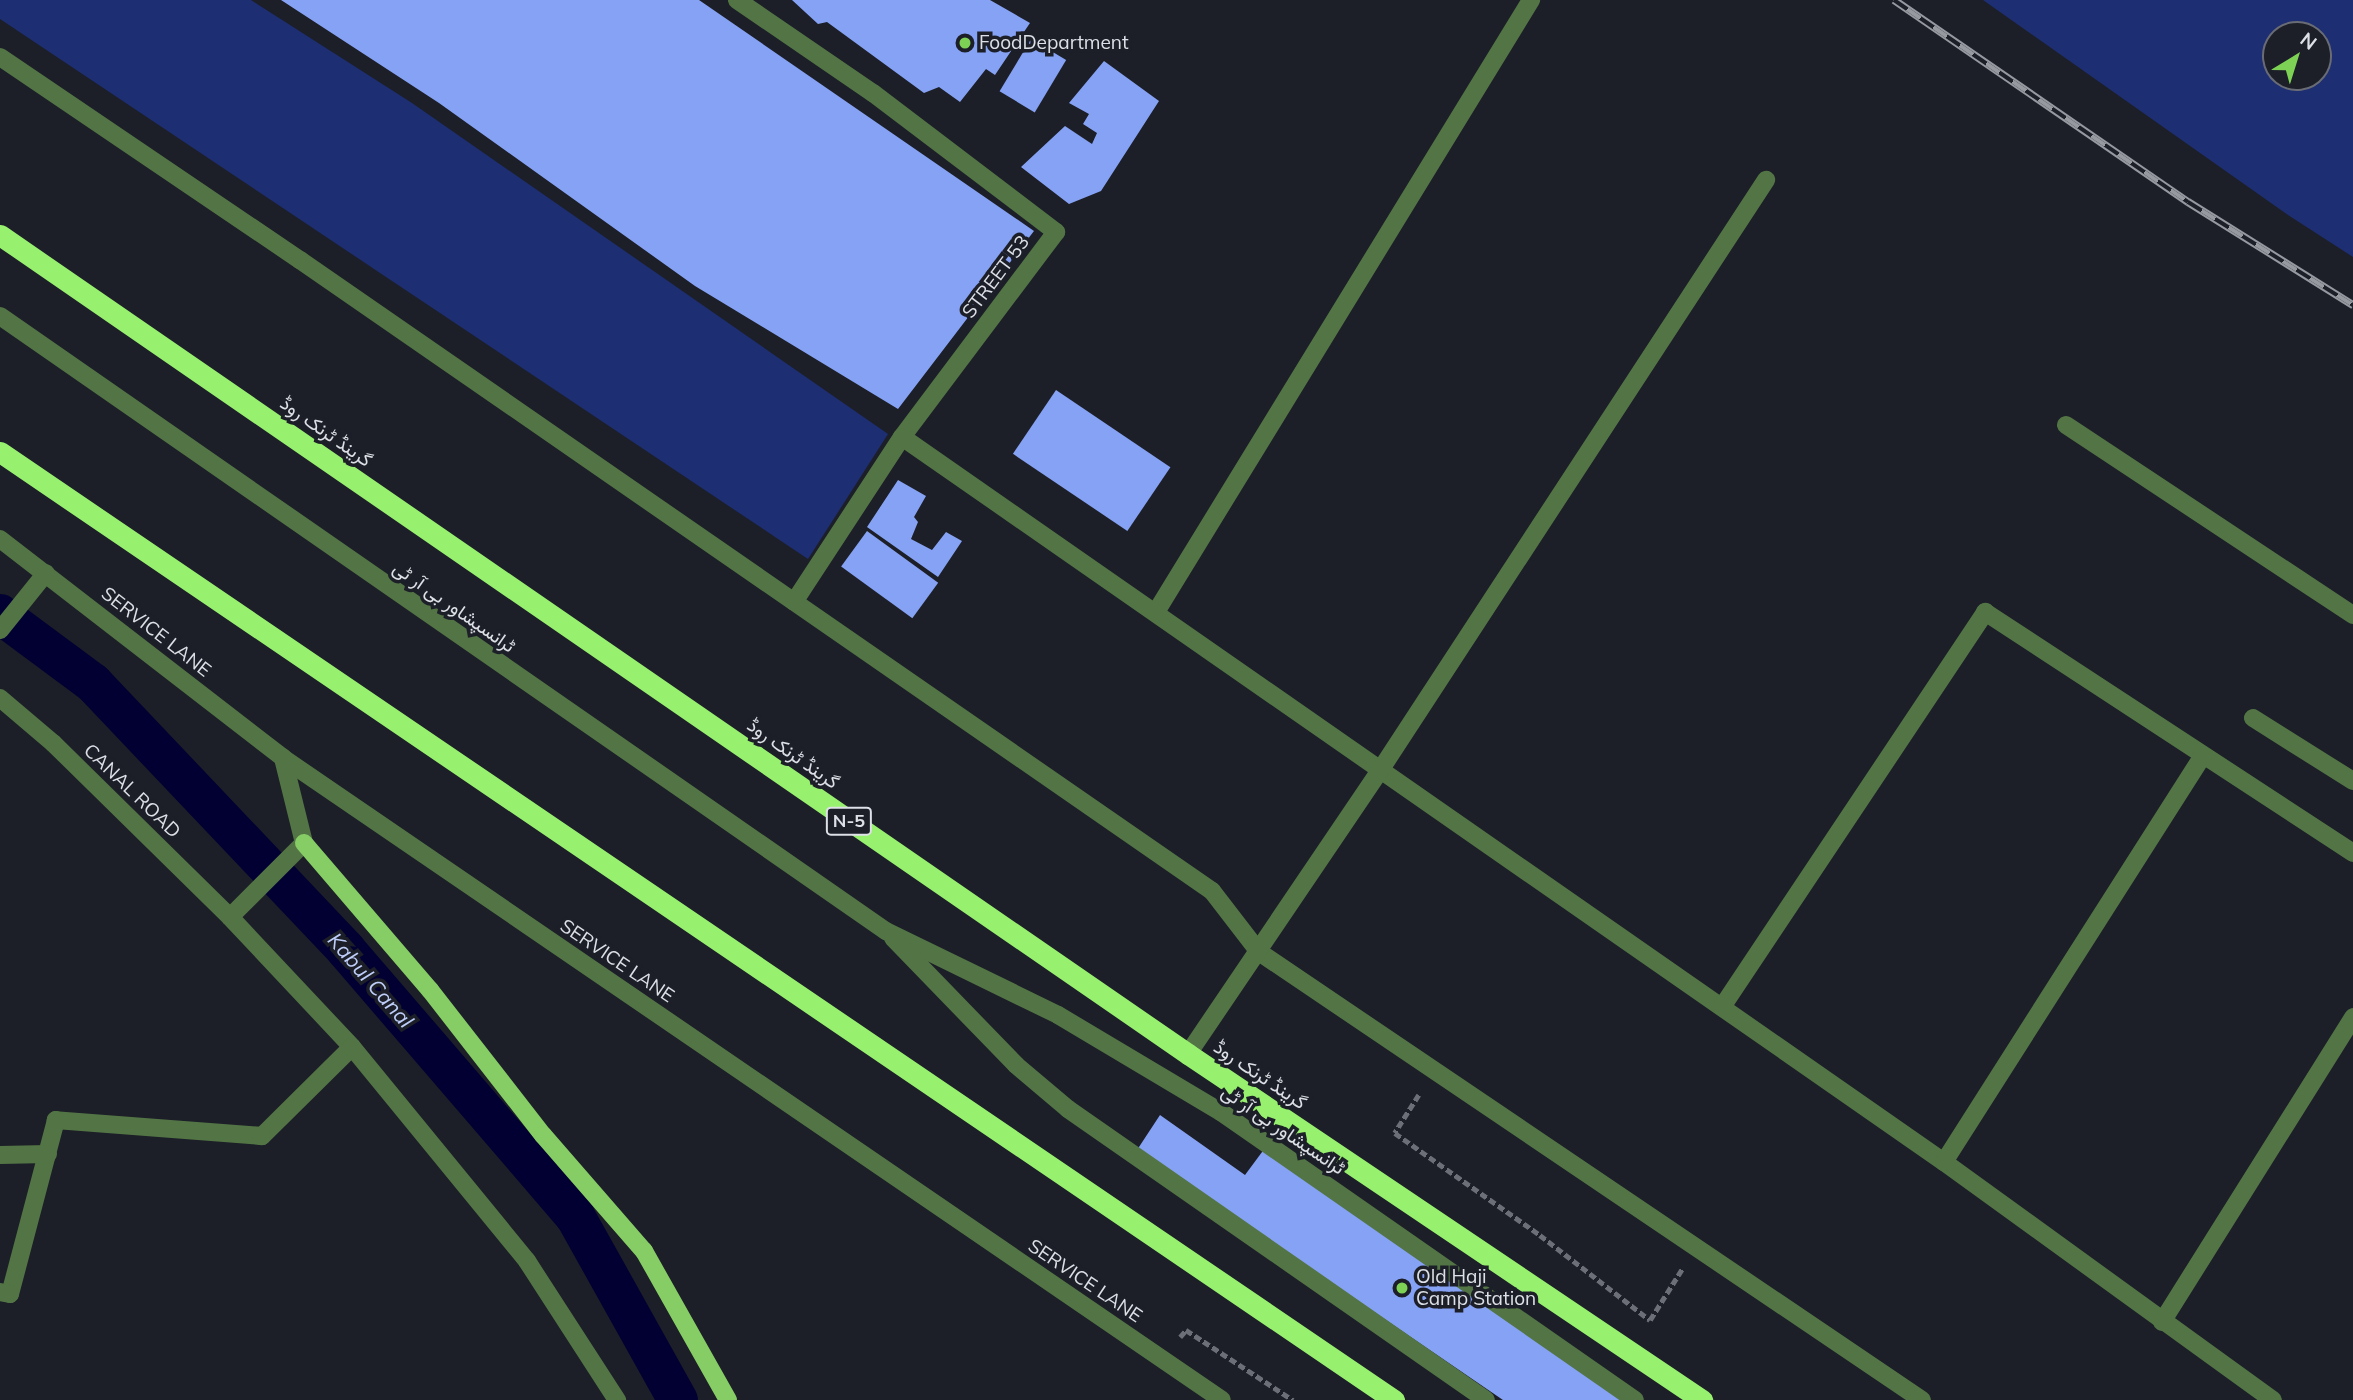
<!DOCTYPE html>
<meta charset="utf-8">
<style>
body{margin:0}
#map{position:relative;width:2353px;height:1400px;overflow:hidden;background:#1c1f28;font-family:Mulish,Vazirmatn,sans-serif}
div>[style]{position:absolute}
.green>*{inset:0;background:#1d2e72}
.canal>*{height:40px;margin:-20px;padding:0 20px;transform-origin:20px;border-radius:20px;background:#020032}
.building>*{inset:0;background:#86a2f4;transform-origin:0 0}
.path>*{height:4.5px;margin-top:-2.25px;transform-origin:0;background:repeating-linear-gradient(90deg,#6c6f77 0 7px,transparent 0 10.5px)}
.minor>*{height:18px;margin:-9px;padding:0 9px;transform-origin:9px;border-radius:9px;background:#537545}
.major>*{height:18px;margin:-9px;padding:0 9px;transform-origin:9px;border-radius:9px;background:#85cd64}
.highway>*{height:21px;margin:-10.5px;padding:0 10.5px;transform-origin:10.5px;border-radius:10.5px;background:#98f06f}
.rail>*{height:8px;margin-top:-4px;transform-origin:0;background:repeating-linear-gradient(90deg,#1c1f28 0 16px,#9699a0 0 32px);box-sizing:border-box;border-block:2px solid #9699a0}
.dots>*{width:19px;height:19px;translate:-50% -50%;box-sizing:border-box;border:4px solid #1c1f28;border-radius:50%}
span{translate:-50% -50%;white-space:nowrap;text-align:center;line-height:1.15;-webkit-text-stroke:7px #1c1f28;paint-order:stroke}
.shield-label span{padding:2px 5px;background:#1c1f28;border:2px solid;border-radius:5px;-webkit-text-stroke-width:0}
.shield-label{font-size:18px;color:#dde0e6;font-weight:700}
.poi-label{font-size:19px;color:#dde0e6}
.left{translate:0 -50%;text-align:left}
.street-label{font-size:19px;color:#dde0e6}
.water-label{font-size:21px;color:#becef9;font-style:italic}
.north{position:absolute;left:2262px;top:21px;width:70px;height:70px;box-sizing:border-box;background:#1c1f28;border:2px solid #696c74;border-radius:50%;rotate:38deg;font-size:19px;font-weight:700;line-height:28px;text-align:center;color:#dde0e6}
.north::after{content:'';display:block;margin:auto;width:24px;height:32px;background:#7dd154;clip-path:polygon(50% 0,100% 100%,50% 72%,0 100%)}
</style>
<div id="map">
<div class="green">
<div style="clip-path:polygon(0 0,251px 0,412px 103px,888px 434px,808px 559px,0 19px)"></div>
<div style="clip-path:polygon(evenodd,1983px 0,2353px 0,2353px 257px,2288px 215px,1983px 0,2318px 35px,2318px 77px,2276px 77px,2276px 35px,2318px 35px)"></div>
</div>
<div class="canal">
<div style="left:0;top:614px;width:116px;rotate:36.6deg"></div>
<div style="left:93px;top:683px;width:368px;rotate:46.5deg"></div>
<div style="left:346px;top:950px;width:351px;rotate:49.3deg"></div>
<div style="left:575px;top:1216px;width:211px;rotate:60.8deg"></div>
</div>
<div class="building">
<div style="clip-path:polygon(281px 0,699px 0,1034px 231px,898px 409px,695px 286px,439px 103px)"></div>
<div style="clip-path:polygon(792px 0,990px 0,1030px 23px,995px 75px,986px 69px,960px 102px,939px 87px,924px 93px,827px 22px,818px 24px)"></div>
<div style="left:1031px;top:39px;width:41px;height:61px;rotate:31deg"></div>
<div style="clip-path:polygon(1104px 61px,1159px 101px,1101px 191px,1069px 204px,1021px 167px,1065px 126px,1092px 144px,1097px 133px,1083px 124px,1089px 114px,1069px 103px)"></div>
<div style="left:1056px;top:390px;width:138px;height:77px;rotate:34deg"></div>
<div style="clip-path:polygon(898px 480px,926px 496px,914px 517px,918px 522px,911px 539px,932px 550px,946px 532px,962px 541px,938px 577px,867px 527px)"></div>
<div style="left:867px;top:531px;width:88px;height:44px;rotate:36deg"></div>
<div style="clip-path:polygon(1160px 1115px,1245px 1175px,1265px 1148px,1627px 1400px,1503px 1400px,1137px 1150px)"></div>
</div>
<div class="path">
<div style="left:1419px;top:1095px;width:45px;rotate:122.3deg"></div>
<div style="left:1395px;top:1133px;width:177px;rotate:35.1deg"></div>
<div style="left:1540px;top:1235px;width:139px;rotate:37.7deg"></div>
<div style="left:1650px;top:1320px;width:60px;rotate:-57.9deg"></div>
<div style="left:1180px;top:1337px;width:9px;rotate:-49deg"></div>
<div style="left:1186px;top:1330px;width:128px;rotate:33.2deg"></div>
</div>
<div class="minor">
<div style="left:737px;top:0;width:165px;rotate:34.4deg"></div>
<div style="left:873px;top:93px;width:230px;rotate:37.2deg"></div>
<div style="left:1056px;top:232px;width:256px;rotate:126.9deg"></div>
<div style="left:902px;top:437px;width:197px;rotate:123.2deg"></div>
<div style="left:0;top:57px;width:362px;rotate:34.1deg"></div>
<div style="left:300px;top:260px;width:1109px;rotate:34.68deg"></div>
<div style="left:1212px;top:891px;width:77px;rotate:52.4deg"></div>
<div style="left:1259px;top:952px;width:800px;rotate:34.05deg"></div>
<div style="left:0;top:316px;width:1079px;rotate:34.77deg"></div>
<div style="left:886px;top:931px;width:191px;rotate:26deg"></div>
<div style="left:1058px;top:1015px;width:190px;rotate:30.8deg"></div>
<div style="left:1221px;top:1112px;width:504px;rotate:34.82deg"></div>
<div style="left:2066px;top:425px;width:344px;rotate:33.5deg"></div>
<div style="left:902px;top:437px;width:1269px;rotate:34.83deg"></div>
<div style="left:1944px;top:1162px;width:406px;rotate:35.9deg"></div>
<div style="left:0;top:539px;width:358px;rotate:37.7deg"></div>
<div style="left:283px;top:758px;width:1137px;rotate:34.36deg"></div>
<div style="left:1156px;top:612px;width:718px;rotate:-58.5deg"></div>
<div style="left:0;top:630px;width:73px;rotate:-51.1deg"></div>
<div style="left:0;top:698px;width:70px;rotate:40.3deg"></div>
<div style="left:53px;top:743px;width:248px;rotate:44.5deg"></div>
<div style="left:230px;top:917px;width:178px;rotate:46.8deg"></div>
<div style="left:352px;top:1047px;width:127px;rotate:135.3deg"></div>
<div style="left:262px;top:1136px;width:207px;rotate:-175.6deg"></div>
<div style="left:56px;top:1120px;width:180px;rotate:104.8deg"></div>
<div style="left:10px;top:1294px;width:10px;rotate:-169deg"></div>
<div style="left:2253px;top:718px;width:118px;rotate:32.2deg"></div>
<div style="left:230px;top:917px;width:105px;rotate:-45deg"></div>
<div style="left:304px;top:843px;width:88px;rotate:-103.9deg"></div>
<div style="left:893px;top:938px;width:177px;rotate:45.9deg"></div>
<div style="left:1016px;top:1065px;width:68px;rotate:40.2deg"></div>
<div style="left:1068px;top:1109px;width:509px;rotate:34.84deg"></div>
<div style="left:1722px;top:1007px;width:475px;rotate:-56.3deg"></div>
<div style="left:1985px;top:612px;width:440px;rotate:33.2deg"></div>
<div style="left:352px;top:1047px;width:276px;rotate:50.7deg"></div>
<div style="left:527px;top:1261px;width:166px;rotate:57.1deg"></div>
<div style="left:1188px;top:1054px;width:344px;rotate:-55.9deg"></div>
<div style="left:1381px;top:769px;width:704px;rotate:-56.83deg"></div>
<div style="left:0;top:1155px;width:48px;rotate:-1.2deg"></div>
<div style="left:1944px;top:1162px;width:482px;rotate:-57.5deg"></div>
<div style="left:2162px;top:1322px;width:360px;rotate:-57.9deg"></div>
</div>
<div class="major">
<div style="left:304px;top:843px;width:194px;rotate:49.4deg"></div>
<div style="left:430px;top:990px;width:184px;rotate:52.1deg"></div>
<div style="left:543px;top:1135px;width:154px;rotate:49deg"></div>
<div style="left:644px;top:1251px;width:171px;rotate:60.6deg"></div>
</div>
<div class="highway">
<div style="left:0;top:235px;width:1443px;rotate:34.58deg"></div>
<div style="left:1188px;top:1054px;width:620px;rotate:33.95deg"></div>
<div style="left:0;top:452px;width:1686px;rotate:34.22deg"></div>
</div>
<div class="rail">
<div style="left:1894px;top:0;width:357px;rotate:34.5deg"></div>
<div style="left:2188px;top:202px;width:195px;rotate:32deg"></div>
</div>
<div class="dots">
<div style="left:965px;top:43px;background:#7dd154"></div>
<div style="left:1402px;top:1288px;background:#7dd154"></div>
</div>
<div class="shield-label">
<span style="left:849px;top:821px">N-5</span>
</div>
<div class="poi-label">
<span class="left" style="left:979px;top:43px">FoodDepartment</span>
<span class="left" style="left:1416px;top:1288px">Old Haji<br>Camp Station</span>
</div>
<div class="street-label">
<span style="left:996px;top:277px;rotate:-53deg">STREET 53</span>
<span style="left:326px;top:432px;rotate:35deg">گرینڈ ٹرنک روڈ</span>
<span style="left:454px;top:607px;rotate:35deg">ٹرانسپشاور بی آر ٹی</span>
<span style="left:156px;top:632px;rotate:38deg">SERVICE LANE</span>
<span style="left:793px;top:754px;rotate:35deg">گرینڈ ٹرنک روڈ</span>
<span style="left:132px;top:791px;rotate:44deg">CANAL ROAD</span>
<span style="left:617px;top:961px;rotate:34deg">SERVICE LANE</span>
<span style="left:1260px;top:1075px;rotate:34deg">گرینڈ ٹرنک روڈ</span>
<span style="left:1283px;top:1130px;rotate:34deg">ٹرانسپشاور بی آر ٹی</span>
<span style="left:1085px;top:1281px;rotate:34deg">SERVICE LANE</span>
</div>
<div class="water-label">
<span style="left:371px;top:980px;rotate:49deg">Kabul Canal</span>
</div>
<div class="north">N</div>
</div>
